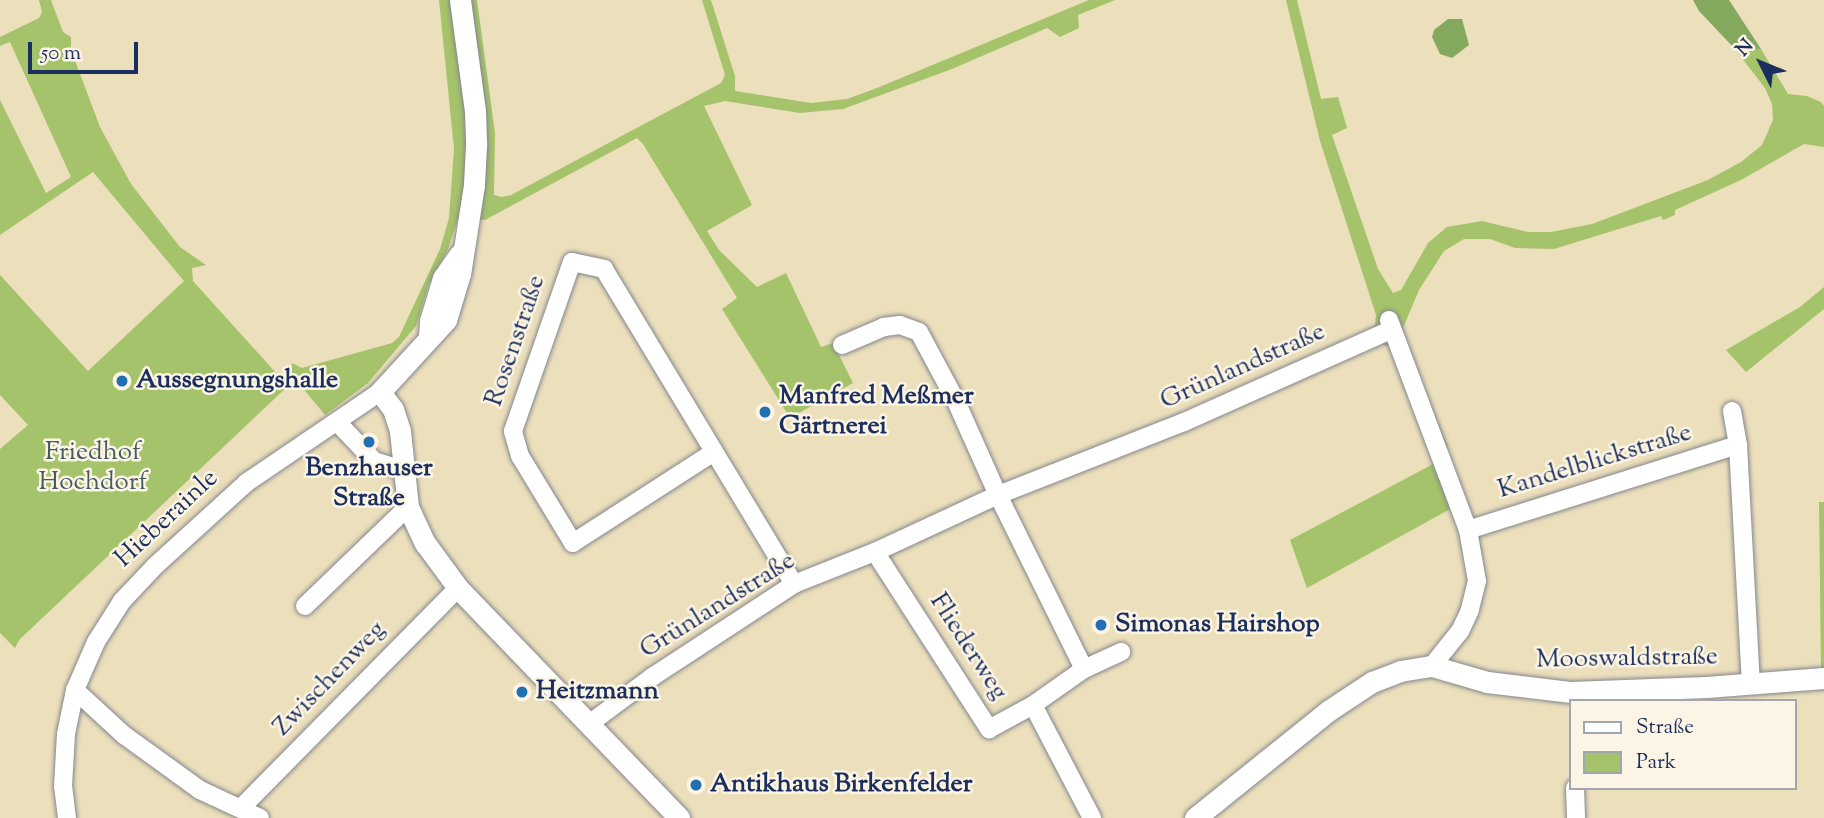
<!DOCTYPE html>
<meta charset="utf-8">
<style>
body{margin:0}
#map{position:relative;width:1824px;height:818px;overflow:hidden;background:#ecdfbc;font-family:"Sorts Mill Goudy",serif}
div>[style]{position:absolute}
.green>*{inset:0;background:#a5c36a}
.forest>*{inset:0;background:#84a95e}
.roads{filter:drop-shadow(0 0 2px #84878d) drop-shadow(0 0 2px #84878d)}
.minor>*{height:18px;margin:-9px;padding:0 9px;transform-origin:9px;border-radius:9px;background:#fff}
.tertiary>*{height:21px;margin:-10.5px;padding:0 10.5px;transform-origin:10.5px;border-radius:10.5px;background:#fff}
.dots>*{width:19px;height:19px;translate:-50% -50%;box-sizing:border-box;border:4px solid #fcf5e5;border-radius:50%}
span{translate:-50% -50%;white-space:nowrap;text-align:center;line-height:1.15;-webkit-text-stroke:5px #fcf5e5;paint-order:stroke}
.street-label{font-size:26px;color:#1b2f5e}
.poi-label{font-size:26px;color:#1b2f5e;font-weight:700}
.left{translate:0 -50%;text-align:left}
.park-label{font-size:26px;color:#445b62}
.legend{position:absolute;left:1569px;top:699px;width:228px;height:91px;box-sizing:border-box;background:#fcf5e5;border:2px solid #a2a6af;margin:0;padding:9px 12px;list-style:none;font-size:21px;color:#1b2f5e}
.legend li{display:flex;align-items:center;gap:14px;height:35px}
.legend b{width:35px;border:2px solid #a2a6af}
.north{position:absolute;left:1726px;top:28px;width:70px;height:70px;-webkit-text-stroke:5px #fcf5e5;paint-order:stroke;rotate:313deg;font-size:19px;font-weight:700;line-height:28px;text-align:center;color:#1b2f5e}
.north::after{content:'';display:block;margin:auto;width:24px;height:32px;background:#1b2f5e;clip-path:polygon(50% 0,100% 100%,50% 72%,0 100%)}
.scale{position:absolute;left:28px;top:42px;width:110px;height:32px;box-sizing:border-box;border:4px solid #1b2f5e;border-top:0;padding-left:9px;font-size:21px;line-height:24px;white-space:nowrap;color:#1b2f5e;-webkit-text-stroke:5px #fcf5e5;paint-order:stroke}
</style>
<div id="map">
<div class="green">
<div style="clip-path:polygon(39px 0,51px 0,63px 32px,71px 37px,71px 50px,100px 127px,131px 184px,180px 247px,206px 265px,192px 268px,193px 281px,288px 386px,19px 640px,15px 648px,0 633px,0 449px,28px 425px,0 395px,0 275px,88px 371px,184px 281px,93px 172px,0 235px,0 100px,46px 193px,71px 177px,10px 42px,0 46px,0 37px,39px 18px,42px 12px)"></div>
<div style="clip-path:polygon(439px 0,477px 0,495px 133px,494px 195px,502px 197px,511px 195px,721px 83px,725px 75px,702px 0,711px 0,735px 76px,735px 91px,811px 103px,847px 99px,877px 88px,1089px 0,1115px 0,1078px 15px,1079px 28px,1060px 37px,1047px 28px,952px 69px,843px 109px,800px 113px,725px 101px,704px 106px,752px 205px,707px 231px,719px 250px,757px 287px,786px 273px,821px 347px,833px 343px,853px 383px,790px 418px,722px 309px,737px 298px,643px 144px,637px 138px,485px 220px,458px 218px,448px 249px,428px 286px,416px 326px,368px 383px,325px 415px,291px 374px,292px 363px,302px 368px,392px 343px,399px 337px,440px 249px,449px 218px,454px 149px)"></div>
<div style="clip-path:polygon(1286px 0,1297px 0,1321px 99px,1338px 97px,1347px 128px,1332px 135px,1378px 269px,1393px 293px,1401px 290px,1428px 243px,1447px 227px,1482px 221px,1528px 232px,1551px 232px,1592px 224px,1708px 180px,1741px 162px,1762px 145px,1773px 120px,1772px 104px,1765px 88px,1735px 49px,1761px 49px,1788px 94px,1807px 96px,1821px 102px,1824px 106px,1824px 147px,1804px 144px,1741px 180px,1675px 210px,1675px 215px,1663px 220px,1661px 216px,1554px 249px,1515px 248px,1490px 239px,1464px 239px,1444px 251px,1419px 290px,1403px 328px,1404px 341px,1448px 447px,1434px 452px,1390px 347px,1378px 343px,1123px 441px,1370px 332px,1375px 325px,1376px 315px,1320px 141px)"></div>
<div style="clip-path:polygon(1824px 287px,1824px 309px,1746px 372px,1726px 350px,1800px 307px)"></div>
<div style="clip-path:polygon(1437px 462px,1452px 508px,1307px 588px,1290px 540px)"></div>
<div style="clip-path:polygon(1819px 502px,1824px 502px,1824px 668px,1821px 668px)"></div>
</div>
<div class="forest">
<div style="clip-path:polygon(1693px 0,1729px 0,1761px 49px,1735px 49px,1699px 11px)"></div>
<div style="clip-path:polygon(1448px 19px,1462px 19px,1469px 45px,1452px 58px,1440px 54px,1432px 37px,1434px 30px)"></div>
</div>
<div class="roads">
<div class="minor">
<div style="left:1389px;top:320px;width:224px;rotate:69.4deg"></div>
<div style="left:1468px;top:530px;width:52px;rotate:80deg"></div>
<div style="left:1477px;top:581px;width:30px;rotate:104deg"></div>
<div style="left:1470px;top:610px;width:23px;rotate:115deg"></div>
<div style="left:1460px;top:631px;width:45px;rotate:128.7deg"></div>
<div style="left:842px;top:345px;width:46px;rotate:-23.2deg"></div>
<div style="left:884px;top:327px;width:16px;rotate:-7deg"></div>
<div style="left:900px;top:325px;width:20px;rotate:20deg"></div>
<div style="left:919px;top:332px;width:76px;rotate:61.8deg"></div>
<div style="left:955px;top:399px;width:105px;rotate:65.9deg"></div>
<div style="left:998px;top:495px;width:194px;rotate:63.7deg"></div>
<div style="left:1732px;top:411px;width:35px;rotate:80deg"></div>
<div style="left:1738px;top:445px;width:238px;rotate:86.9deg"></div>
<div style="left:338px;top:423px;width:52px;rotate:46.5deg"></div>
<div style="left:374px;top:461px;width:30px;rotate:17deg"></div>
<div style="left:714px;top:452px;width:168px;rotate:147.2deg"></div>
<div style="left:573px;top:543px;width:102px;rotate:-121.3deg"></div>
<div style="left:520px;top:456px;width:26px;rotate:-106deg"></div>
<div style="left:513px;top:431px;width:179px;rotate:-70.8deg"></div>
<div style="left:572px;top:262px;width:33px;rotate:12deg"></div>
<div style="left:604px;top:269px;width:368px;rotate:58.9deg"></div>
<div style="left:1468px;top:530px;width:283px;rotate:-17.5deg"></div>
<div style="left:875px;top:552px;width:211px;rotate:57.2deg"></div>
<div style="left:989px;top:729px;width:50px;rotate:-28.6deg"></div>
<div style="left:305px;top:606px;width:143px;rotate:-43.9deg"></div>
<div style="left:75px;top:690px;width:67px;rotate:42.6deg"></div>
<div style="left:124px;top:735px;width:94px;rotate:35.9deg"></div>
<div style="left:200px;top:790px;width:66px;rotate:25deg"></div>
<div style="left:589px;top:724px;width:79px;rotate:-36.7deg"></div>
<div style="left:652px;top:677px;width:170px;rotate:-33.2deg"></div>
<div style="left:794px;top:584px;width:87px;rotate:-21.6deg"></div>
<div style="left:875px;top:552px;width:136px;rotate:-24.9deg"></div>
<div style="left:998px;top:495px;width:200px;rotate:-21.4deg"></div>
<div style="left:1184px;top:422px;width:227px;rotate:-24deg"></div>
<div style="left:1575px;top:788px;width:30px;rotate:88deg"></div>
<div style="left:241px;top:808px;width:309px;rotate:-45.4deg"></div>
<div style="left:67px;top:818px;width:32px;rotate:-97deg"></div>
<div style="left:63px;top:786px;width:52px;rotate:-86.7deg"></div>
<div style="left:66px;top:734px;width:45px;rotate:-78.4deg"></div>
<div style="left:75px;top:690px;width:52px;rotate:-66.4deg"></div>
<div style="left:96px;top:642px;width:49px;rotate:-57.6deg"></div>
<div style="left:122px;top:601px;width:50px;rotate:-46.6deg"></div>
<div style="left:156px;top:565px;width:122px;rotate:-42.3deg"></div>
<div style="left:246px;top:483px;width:162px;rotate:-34.2deg"></div>
<div style="left:1092px;top:818px;width:127px;rotate:-117.6deg"></div>
<div style="left:1033px;top:705px;width:62px;rotate:-35.2deg"></div>
<div style="left:1084px;top:669px;width:41px;rotate:-24.7deg"></div>
</div>
<div class="tertiary">
<div style="left:460px;top:0;width:112px;rotate:82.3deg"></div>
<div style="left:475px;top:111px;width:35px;rotate:88deg"></div>
<div style="left:476px;top:146px;width:39px;rotate:93deg"></div>
<div style="left:474px;top:185px;width:90px;rotate:98.9deg"></div>
<div style="left:460px;top:274px;width:48px;rotate:106.9deg"></div>
<div style="left:446px;top:320px;width:98px;rotate:132.5deg"></div>
<div style="left:380px;top:392px;width:21px;rotate:53deg"></div>
<div style="left:393px;top:409px;width:23px;rotate:72deg"></div>
<div style="left:400px;top:431px;width:76px;rotate:84deg"></div>
<div style="left:408px;top:507px;width:40px;rotate:65deg"></div>
<div style="left:425px;top:543px;width:56px;rotate:53.7deg"></div>
<div style="left:458px;top:588px;width:319px;rotate:46.1deg"></div>
<div style="left:429px;top:336px;width:15px;rotate:-86deg"></div>
<div style="left:430px;top:321px;width:45px;rotate:-73.2deg"></div>
<div style="left:443px;top:278px;width:29px;rotate:-55deg"></div>
<div style="left:1195px;top:818px;width:171px;rotate:-38.8deg"></div>
<div style="left:1328px;top:711px;width:53px;rotate:-33.4deg"></div>
<div style="left:1372px;top:682px;width:30px;rotate:-21deg"></div>
<div style="left:1400px;top:671px;width:32px;rotate:-9deg"></div>
<div style="left:1432px;top:666px;width:57px;rotate:16.2deg"></div>
<div style="left:1487px;top:682px;width:85px;rotate:6.8deg"></div>
<div style="left:1571px;top:692px;width:135px;rotate:-2.1deg"></div>
<div style="left:1706px;top:687px;width:118px;rotate:-4.4deg"></div>
</div>
</div>
<div class="dots">
<div style="left:122px;top:381px;background:#1f6fb2"></div>
<div style="left:765px;top:412px;background:#1f6fb2"></div>
<div style="left:369px;top:442px;background:#1f6fb2"></div>
<div style="left:1101px;top:625px;background:#1f6fb2"></div>
<div style="left:522px;top:692px;background:#1f6fb2"></div>
<div style="left:696px;top:785px;background:#1f6fb2"></div>
</div>
<div class="street-label">
<span style="left:516px;top:341px;rotate:-71deg">Rosenstraße</span>
<span style="left:1243px;top:367px;rotate:-24deg">Grünlandstraße</span>
<span style="left:1595px;top:462px;rotate:-17deg">Kandelblickstraße</span>
<span style="left:167px;top:519px;rotate:-43deg">Hieberainle</span>
<span style="left:718px;top:606px;rotate:-32deg">Grünlandstraße</span>
<span style="left:968px;top:647px;rotate:57deg">Fliederweg</span>
<span style="left:1627px;top:659px;rotate:-1deg">Mooswaldstraße</span>
<span style="left:330px;top:679px;rotate:-46deg">Zwischenweg</span>
</div>
<div class="poi-label">
<span class="left" style="left:136px;top:381px">Aussegnungshalle</span>
<span class="left" style="left:779px;top:412px">Manfred Meßmer<br>Gärtnerei</span>
<span style="left:369px;top:484px">Benzhauser<br>Straße</span>
<span class="left" style="left:1115px;top:625px">Simonas Hairshop</span>
<span class="left" style="left:536px;top:692px">Heitzmann</span>
<span class="left" style="left:710px;top:785px">Antikhaus Birkenfelder</span>
</div>
<div class="park-label">
<span style="left:93px;top:468px">Friedhof<br>Hochdorf</span>
</div>
<ul class="legend">
<li><b style="height:9px;background:#fff"></b>Straße</li>
<li><b style="height:19px;background:#a5c36a"></b>Park</li>
</ul>
<div class="north">N</div>
<div class="scale">50 m</div>
</div>
